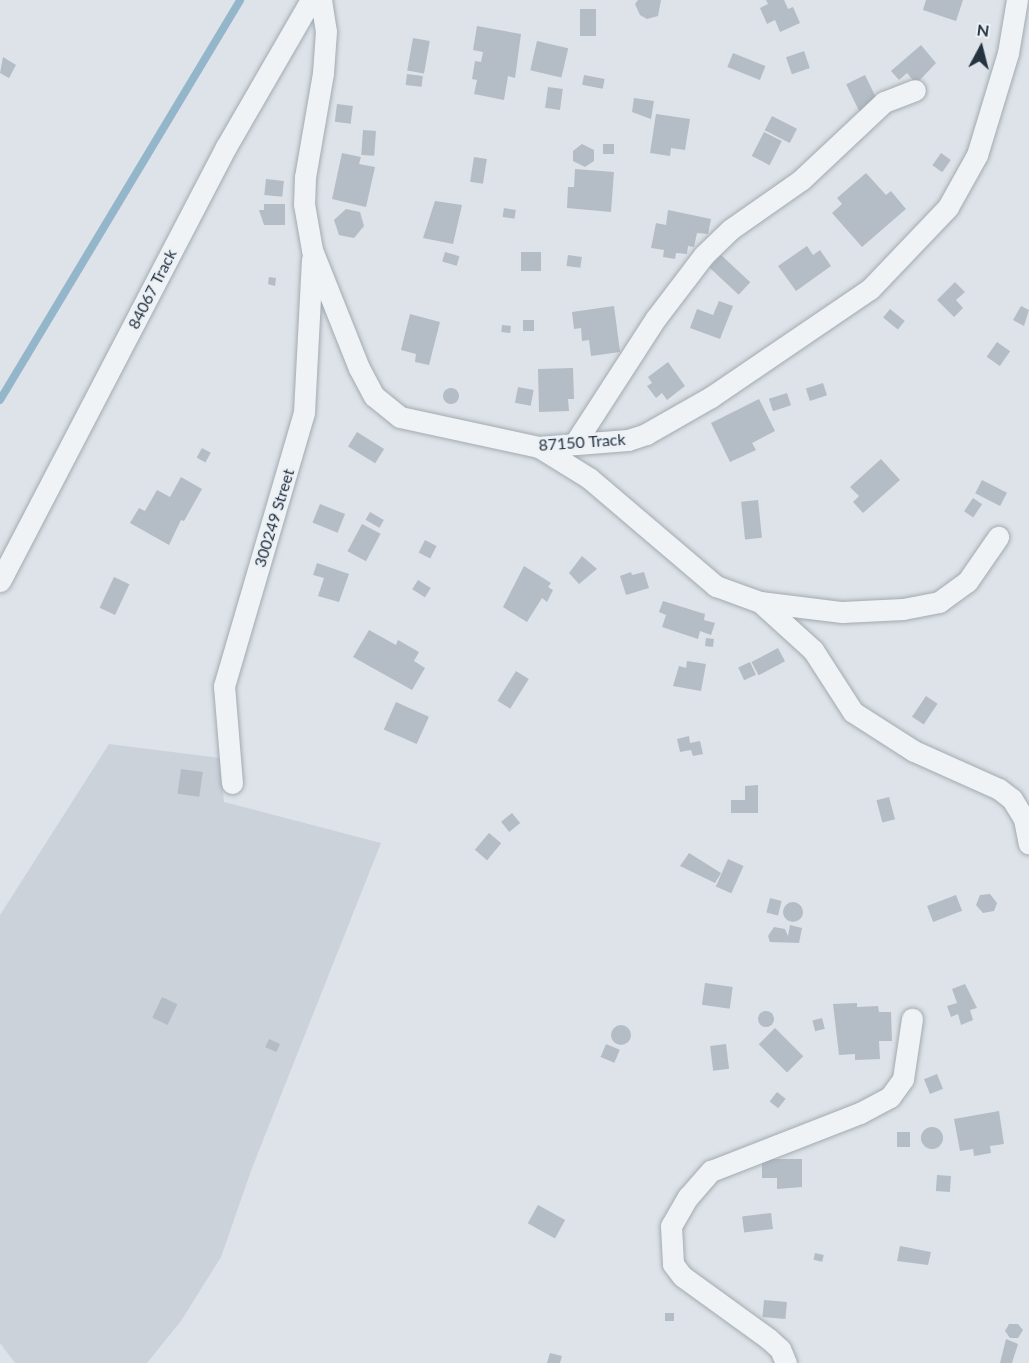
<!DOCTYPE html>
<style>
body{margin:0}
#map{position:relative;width:1029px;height:1363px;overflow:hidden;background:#dde3e8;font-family:Lato,sans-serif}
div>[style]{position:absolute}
.built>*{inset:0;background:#cbd2da}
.stream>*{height:8px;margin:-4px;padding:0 4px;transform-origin:4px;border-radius:4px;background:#94b6cb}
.building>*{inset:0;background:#b4bcc5;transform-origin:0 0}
.round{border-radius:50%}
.roads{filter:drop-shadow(0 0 2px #a2aab2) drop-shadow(0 0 2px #a2aab2)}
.minor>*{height:21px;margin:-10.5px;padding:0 10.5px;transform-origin:10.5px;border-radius:10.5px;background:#f0f3f6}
span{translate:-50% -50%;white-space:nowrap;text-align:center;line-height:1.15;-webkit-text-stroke:5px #ecf1f6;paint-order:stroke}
.street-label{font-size:16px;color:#253240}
.north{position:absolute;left:951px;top:18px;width:60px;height:60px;-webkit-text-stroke:4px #ecf1f6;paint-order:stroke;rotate:7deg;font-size:16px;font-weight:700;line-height:24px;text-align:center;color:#253240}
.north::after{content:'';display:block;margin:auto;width:21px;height:27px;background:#253240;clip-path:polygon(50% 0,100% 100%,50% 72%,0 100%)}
</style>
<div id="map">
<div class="built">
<div style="clip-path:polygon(109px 744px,220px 758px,224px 802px,381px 843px,252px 1168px,221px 1257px,181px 1321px,147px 1363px,15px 1363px,0 1343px,0 915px)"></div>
</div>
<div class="stream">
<div style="left:0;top:400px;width:466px;rotate:-59deg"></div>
</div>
<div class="building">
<div style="clip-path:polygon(638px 0,661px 0,658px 16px,647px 19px,640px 15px,635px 4px)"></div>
<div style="clip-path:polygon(766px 0,784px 0,788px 9px,793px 7px,800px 23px,780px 32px,775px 20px,767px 24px,760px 8px,768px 4px)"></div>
<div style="clip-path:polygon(926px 0,963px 0,956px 21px,923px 10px)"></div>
<div style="left:580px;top:9px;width:16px;height:27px"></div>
<div style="clip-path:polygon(477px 26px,521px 34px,515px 78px,508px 76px,504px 100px,474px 94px,477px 80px,472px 79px,475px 61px,481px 62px,483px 52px,473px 50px)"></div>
<div style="left:413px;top:38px;width:17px;height:33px;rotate:10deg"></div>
<div style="left:537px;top:41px;width:32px;height:30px;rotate:13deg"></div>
<div style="clip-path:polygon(921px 45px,936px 63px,916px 84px,907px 73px,899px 80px,891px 71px)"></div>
<div style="left:804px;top:51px;width:18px;height:19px;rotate:71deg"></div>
<div style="left:733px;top:53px;width:35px;height:15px;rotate:22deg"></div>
<div style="clip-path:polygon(3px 57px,16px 65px,9px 78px,0 73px)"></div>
<div style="left:407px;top:74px;width:16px;height:11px;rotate:7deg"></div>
<div style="left:584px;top:75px;width:21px;height:10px;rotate:11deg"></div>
<div style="left:865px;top:75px;width:30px;height:21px;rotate:64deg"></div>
<div style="left:548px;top:87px;width:15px;height:21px;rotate:8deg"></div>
<div style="clip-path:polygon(634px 98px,654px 101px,651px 119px,632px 112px)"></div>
<div style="left:337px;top:104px;width:16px;height:18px;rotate:7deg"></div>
<div style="clip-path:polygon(656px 114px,690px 119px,685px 150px,671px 148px,670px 156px,650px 153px)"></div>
<div style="left:772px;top:116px;width:28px;height:16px;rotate:27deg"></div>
<div style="left:363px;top:130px;width:13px;height:25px;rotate:4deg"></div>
<div style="left:764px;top:132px;width:20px;height:27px;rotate:27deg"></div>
<div style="clip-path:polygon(582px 144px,594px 150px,594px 161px,585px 167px,573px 161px,573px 151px)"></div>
<div style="left:603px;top:144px;width:11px;height:10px"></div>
<div style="clip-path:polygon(342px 153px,361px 157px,359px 164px,375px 167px,366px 207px,332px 199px)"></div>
<div style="left:941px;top:153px;width:12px;height:15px;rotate:35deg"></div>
<div style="left:474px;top:157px;width:13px;height:25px;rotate:9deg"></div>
<div style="clip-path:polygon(575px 169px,614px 172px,611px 212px,567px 208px,568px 187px,574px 187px)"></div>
<div style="clip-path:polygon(866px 173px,886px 195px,891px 191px,906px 209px,862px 247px,832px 213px,842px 204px,837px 198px)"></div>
<div style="left:266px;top:179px;width:18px;height:16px;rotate:6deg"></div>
<div style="clip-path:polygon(435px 201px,462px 205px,453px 244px,423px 238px)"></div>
<div style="clip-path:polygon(264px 204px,285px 204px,285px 225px,264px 225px,259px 210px,264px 210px)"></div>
<div style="left:504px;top:208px;width:12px;height:9px;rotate:9deg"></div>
<div style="clip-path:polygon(346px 209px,360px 212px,364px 226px,354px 238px,339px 235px,334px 220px)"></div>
<div style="clip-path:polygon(668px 210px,711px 219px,708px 234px,697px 233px,694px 247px,688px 246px,687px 254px,676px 253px,675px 259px,663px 257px,664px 250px,651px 248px,656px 223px,666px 225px)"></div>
<div style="clip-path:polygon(807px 246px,813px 255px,820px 250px,831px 266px,796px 291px,778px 266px)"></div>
<div style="left:445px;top:252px;width:15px;height:10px;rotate:16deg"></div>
<div style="left:521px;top:252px;width:20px;height:19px"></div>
<div style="left:568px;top:255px;width:14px;height:11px;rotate:8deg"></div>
<div style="left:721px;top:255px;width:40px;height:17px;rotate:43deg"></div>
<div style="clip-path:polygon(269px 277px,276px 278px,275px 286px,268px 284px)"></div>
<div style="clip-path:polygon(955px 282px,965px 292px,956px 300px,963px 308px,954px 317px,937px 300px)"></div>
<div style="clip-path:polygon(719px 301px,733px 306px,720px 339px,690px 328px,697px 309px,713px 315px)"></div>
<div style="clip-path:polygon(614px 306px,620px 352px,591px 356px,589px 340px,582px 341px,581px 328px,574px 329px,572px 312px)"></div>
<div style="clip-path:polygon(1021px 306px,1029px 310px,1024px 326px,1013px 320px)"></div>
<div style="left:890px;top:309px;width:19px;height:11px;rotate:39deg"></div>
<div style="clip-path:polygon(410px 314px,440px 322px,429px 365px,415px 362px,416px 354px,401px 350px)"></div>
<div style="left:523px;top:320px;width:11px;height:11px"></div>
<div style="left:502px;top:325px;width:9px;height:7px;rotate:6deg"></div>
<div style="left:997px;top:342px;width:16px;height:18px;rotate:35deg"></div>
<div style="clip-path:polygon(668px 362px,685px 386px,667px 400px,662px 393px,656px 398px,647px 386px,652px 383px,648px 377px)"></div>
<div style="clip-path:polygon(573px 368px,574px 399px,568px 399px,569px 411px,539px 412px,538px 369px)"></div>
<div style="left:823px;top:383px;width:13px;height:18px;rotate:72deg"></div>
<div style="left:518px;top:387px;width:16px;height:16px;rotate:11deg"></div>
<div class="round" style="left:443px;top:388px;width:16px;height:16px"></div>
<div style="left:787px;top:393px;width:13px;height:19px;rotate:72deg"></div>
<div style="clip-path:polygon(759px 399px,775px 431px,752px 443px,756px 450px,730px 462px,711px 423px)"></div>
<div style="left:357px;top:432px;width:32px;height:17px;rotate:32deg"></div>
<div style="left:202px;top:448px;width:10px;height:11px;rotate:29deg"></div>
<div style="clip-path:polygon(881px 459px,900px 480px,863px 513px,853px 502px,859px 496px,850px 487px)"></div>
<div style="clip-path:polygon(181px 477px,202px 489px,184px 521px,181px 520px,169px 545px,130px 523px,139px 508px,145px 511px,157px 490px,170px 497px)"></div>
<div style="left:982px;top:480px;width:28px;height:15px;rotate:27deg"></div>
<div style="left:973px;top:498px;width:11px;height:16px;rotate:34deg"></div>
<div style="left:758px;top:500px;width:38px;height:17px;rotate:84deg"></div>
<div style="left:320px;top:504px;width:27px;height:20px;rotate:22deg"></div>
<div style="left:370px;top:512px;width:16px;height:9px;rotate:30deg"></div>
<div style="left:362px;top:524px;width:21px;height:31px;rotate:28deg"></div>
<div style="left:425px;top:540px;width:13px;height:14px;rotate:27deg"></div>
<div style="clip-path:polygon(582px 556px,597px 569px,579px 584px,569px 573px)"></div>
<div style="clip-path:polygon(317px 563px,349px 574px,339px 602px,318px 596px,324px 578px,313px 575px)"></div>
<div style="clip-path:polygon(524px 566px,551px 583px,548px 587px,553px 590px,547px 602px,542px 598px,527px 622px,503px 607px)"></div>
<div style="clip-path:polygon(631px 572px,632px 575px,644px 572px,649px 588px,626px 595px,620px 576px)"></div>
<div style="left:114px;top:577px;width:17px;height:34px;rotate:25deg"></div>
<div style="left:418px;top:580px;width:15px;height:11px;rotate:32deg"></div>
<div style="clip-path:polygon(663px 601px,705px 614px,704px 620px,715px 623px,711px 635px,700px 631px,698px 639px,662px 627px,666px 615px,659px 612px)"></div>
<div style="clip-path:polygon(369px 630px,396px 645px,398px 640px,419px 652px,414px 661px,425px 668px,412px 690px,353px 657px)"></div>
<div style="left:706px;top:638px;width:8px;height:8px;rotate:7deg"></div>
<div style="left:778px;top:648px;width:15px;height:30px;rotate:62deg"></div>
<div style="clip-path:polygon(687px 661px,706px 664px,701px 691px,673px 686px,679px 666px,686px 668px)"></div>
<div style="left:750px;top:662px;width:14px;height:13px;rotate:65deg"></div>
<div style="left:516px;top:671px;width:15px;height:35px;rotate:32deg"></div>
<div style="left:926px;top:696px;width:14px;height:25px;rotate:34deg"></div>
<div style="left:396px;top:702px;width:36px;height:30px;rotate:24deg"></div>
<div style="clip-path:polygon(689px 736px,690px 743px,700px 741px,703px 754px,693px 756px,691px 750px,680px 752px,677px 739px)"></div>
<div style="left:181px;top:769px;width:22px;height:25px;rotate:8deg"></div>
<div style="clip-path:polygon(758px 785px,758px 813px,731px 813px,731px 800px,745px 800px,745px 786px)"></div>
<div style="left:889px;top:797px;width:23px;height:13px;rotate:75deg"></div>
<div style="left:512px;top:813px;width:13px;height:14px;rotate:51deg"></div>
<div style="left:489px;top:833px;width:16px;height:22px;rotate:40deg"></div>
<div style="clip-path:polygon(689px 853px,721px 873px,715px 883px,680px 866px)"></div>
<div style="left:728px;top:859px;width:17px;height:30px;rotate:24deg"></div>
<div style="clip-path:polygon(990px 894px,997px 903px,994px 911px,983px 913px,976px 905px,980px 895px)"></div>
<div style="left:956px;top:895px;width:17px;height:31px;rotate:69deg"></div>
<div style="left:770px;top:898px;width:12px;height:15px;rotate:14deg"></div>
<div class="round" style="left:783px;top:902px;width:20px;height:20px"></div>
<div style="clip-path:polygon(790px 925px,802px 928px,799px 943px,770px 942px,768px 936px,774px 927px,785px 929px,788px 936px)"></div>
<div style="left:705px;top:983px;width:28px;height:22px;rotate:8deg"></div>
<div style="clip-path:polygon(965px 984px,977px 1008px,970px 1010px,973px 1020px,961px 1025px,958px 1014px,951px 1017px,947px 1006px,957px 1003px,952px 989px)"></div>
<div style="left:162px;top:997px;width:17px;height:23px;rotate:25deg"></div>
<div style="clip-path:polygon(857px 1003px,857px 1007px,878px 1006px,879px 1012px,891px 1012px,892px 1041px,879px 1041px,880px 1059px,855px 1060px,855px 1054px,839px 1055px,833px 1004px)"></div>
<div class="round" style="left:758px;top:1011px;width:16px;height:16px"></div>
<div style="left:822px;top:1018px;width:11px;height:10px;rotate:75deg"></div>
<div class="round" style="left:611px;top:1025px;width:20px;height:20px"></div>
<div style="left:775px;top:1028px;width:40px;height:23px;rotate:45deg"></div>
<div style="left:269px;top:1039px;width:12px;height:9px;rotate:24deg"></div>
<div style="left:606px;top:1044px;width:15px;height:14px;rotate:23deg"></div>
<div style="left:726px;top:1044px;width:25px;height:16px;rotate:83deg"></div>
<div style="left:937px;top:1074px;width:16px;height:14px;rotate:68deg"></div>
<div style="left:777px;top:1092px;width:11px;height:12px;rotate:38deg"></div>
<div style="clip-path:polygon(999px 1111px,1004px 1144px,990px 1146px,991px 1153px,974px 1156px,973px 1149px,960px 1151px,954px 1119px)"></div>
<div class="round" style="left:921px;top:1127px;width:22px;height:22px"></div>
<div style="left:897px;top:1132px;width:13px;height:15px"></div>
<div style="clip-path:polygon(762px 1159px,802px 1159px,802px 1187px,777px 1189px,777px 1178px,762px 1178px)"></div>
<div style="left:937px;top:1175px;width:14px;height:16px;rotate:4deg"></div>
<div style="left:538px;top:1205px;width:31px;height:21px;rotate:29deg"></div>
<div style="left:771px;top:1213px;width:16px;height:29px;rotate:83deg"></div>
<div style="clip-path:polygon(900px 1246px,931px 1252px,928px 1265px,897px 1261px)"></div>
<div style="left:815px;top:1253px;width:9px;height:7px;rotate:13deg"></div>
<div style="left:764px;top:1300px;width:23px;height:17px;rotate:5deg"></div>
<div style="left:665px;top:1313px;width:9px;height:8px"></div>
<div style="clip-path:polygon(1009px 1324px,1018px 1324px,1023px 1330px,1018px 1338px,1010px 1338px,1005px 1331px)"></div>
<div style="clip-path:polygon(1006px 1339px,1018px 1344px,1012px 1363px,1000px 1363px)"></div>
<div style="clip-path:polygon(550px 1353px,562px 1356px,560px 1363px,547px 1363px)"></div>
</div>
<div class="roads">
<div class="minor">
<div style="left:321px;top:0;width:31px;rotate:81deg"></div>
<div style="left:326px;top:31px;width:42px;rotate:94.1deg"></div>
<div style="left:323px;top:73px;width:106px;rotate:99.8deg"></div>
<div style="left:305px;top:177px;width:27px;rotate:92deg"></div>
<div style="left:304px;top:204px;width:47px;rotate:80.1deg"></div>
<div style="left:312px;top:250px;width:127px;rotate:68.3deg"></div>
<div style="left:359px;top:368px;width:32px;rotate:62deg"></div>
<div style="left:374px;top:396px;width:33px;rotate:39deg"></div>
<div style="left:400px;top:417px;width:142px;rotate:12.2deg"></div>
<div style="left:539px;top:447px;width:89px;rotate:-4.5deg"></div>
<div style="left:628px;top:440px;width:19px;rotate:-18deg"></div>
<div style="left:646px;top:434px;width:75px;rotate:-29.6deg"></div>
<div style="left:711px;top:397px;width:192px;rotate:-34.2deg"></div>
<div style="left:870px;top:289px;width:113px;rotate:-46.4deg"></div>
<div style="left:948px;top:207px;width:60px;rotate:-60.9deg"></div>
<div style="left:977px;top:155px;width:107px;rotate:-73.1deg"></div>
<div style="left:1008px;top:53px;width:54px;rotate:-80.4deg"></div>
<div style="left:575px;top:443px;width:149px;rotate:-57.1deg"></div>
<div style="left:656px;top:318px;width:79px;rotate:-52.7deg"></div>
<div style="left:704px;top:255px;width:37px;rotate:-44deg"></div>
<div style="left:731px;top:229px;width:85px;rotate:-35deg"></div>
<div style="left:801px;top:180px;width:114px;rotate:-43.2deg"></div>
<div style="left:884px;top:102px;width:33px;rotate:-21deg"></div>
<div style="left:539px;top:447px;width:59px;rotate:31.8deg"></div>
<div style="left:589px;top:478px;width:167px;rotate:40.4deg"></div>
<div style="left:716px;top:586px;width:47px;rotate:20deg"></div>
<div style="left:760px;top:602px;width:83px;rotate:7deg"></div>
<div style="left:842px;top:612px;width:61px;rotate:-2.8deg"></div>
<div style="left:903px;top:609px;width:37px;rotate:-11deg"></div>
<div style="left:939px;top:602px;width:34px;rotate:-36deg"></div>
<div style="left:967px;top:582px;width:55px;rotate:-55.4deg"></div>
<div style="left:0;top:581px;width:489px;rotate:-62.5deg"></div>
<div style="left:226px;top:147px;width:170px;rotate:-60deg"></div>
<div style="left:760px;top:602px;width:72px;rotate:42.2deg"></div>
<div style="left:813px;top:650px;width:74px;rotate:57.2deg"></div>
<div style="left:853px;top:712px;width:72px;rotate:32.6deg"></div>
<div style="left:914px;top:751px;width:93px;rotate:24.1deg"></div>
<div style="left:999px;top:789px;width:16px;rotate:38deg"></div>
<div style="left:1012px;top:799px;width:23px;rotate:59deg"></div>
<div style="left:1024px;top:819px;width:25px;rotate:79deg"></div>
<div style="left:232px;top:783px;width:97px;rotate:-94.7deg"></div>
<div style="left:224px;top:686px;width:285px;rotate:-73.7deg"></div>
<div style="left:304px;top:412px;width:153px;rotate:-87deg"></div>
<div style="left:786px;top:1363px;width:15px;rotate:-113deg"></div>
<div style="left:780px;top:1349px;width:15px;rotate:-138deg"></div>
<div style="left:769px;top:1339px;width:107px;rotate:-144.1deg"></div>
<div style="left:682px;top:1276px;width:15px;rotate:-127deg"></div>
<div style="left:673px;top:1264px;width:38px;rotate:-93deg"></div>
<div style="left:671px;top:1226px;width:34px;rotate:-60deg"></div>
<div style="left:688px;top:1197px;width:35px;rotate:-49deg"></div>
<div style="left:711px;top:1171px;width:160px;rotate:-21.3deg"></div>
<div style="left:860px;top:1113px;width:34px;rotate:-28deg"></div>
<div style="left:890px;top:1097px;width:22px;rotate:-54deg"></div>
<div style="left:903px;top:1079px;width:61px;rotate:-81.5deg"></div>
</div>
</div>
<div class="street-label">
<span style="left:152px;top:289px;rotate:-63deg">84067 Track</span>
<span style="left:582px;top:442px;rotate:-4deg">87150 Track</span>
<span style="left:274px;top:518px;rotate:-73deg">300249 Street</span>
</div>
<div class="north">N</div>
</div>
